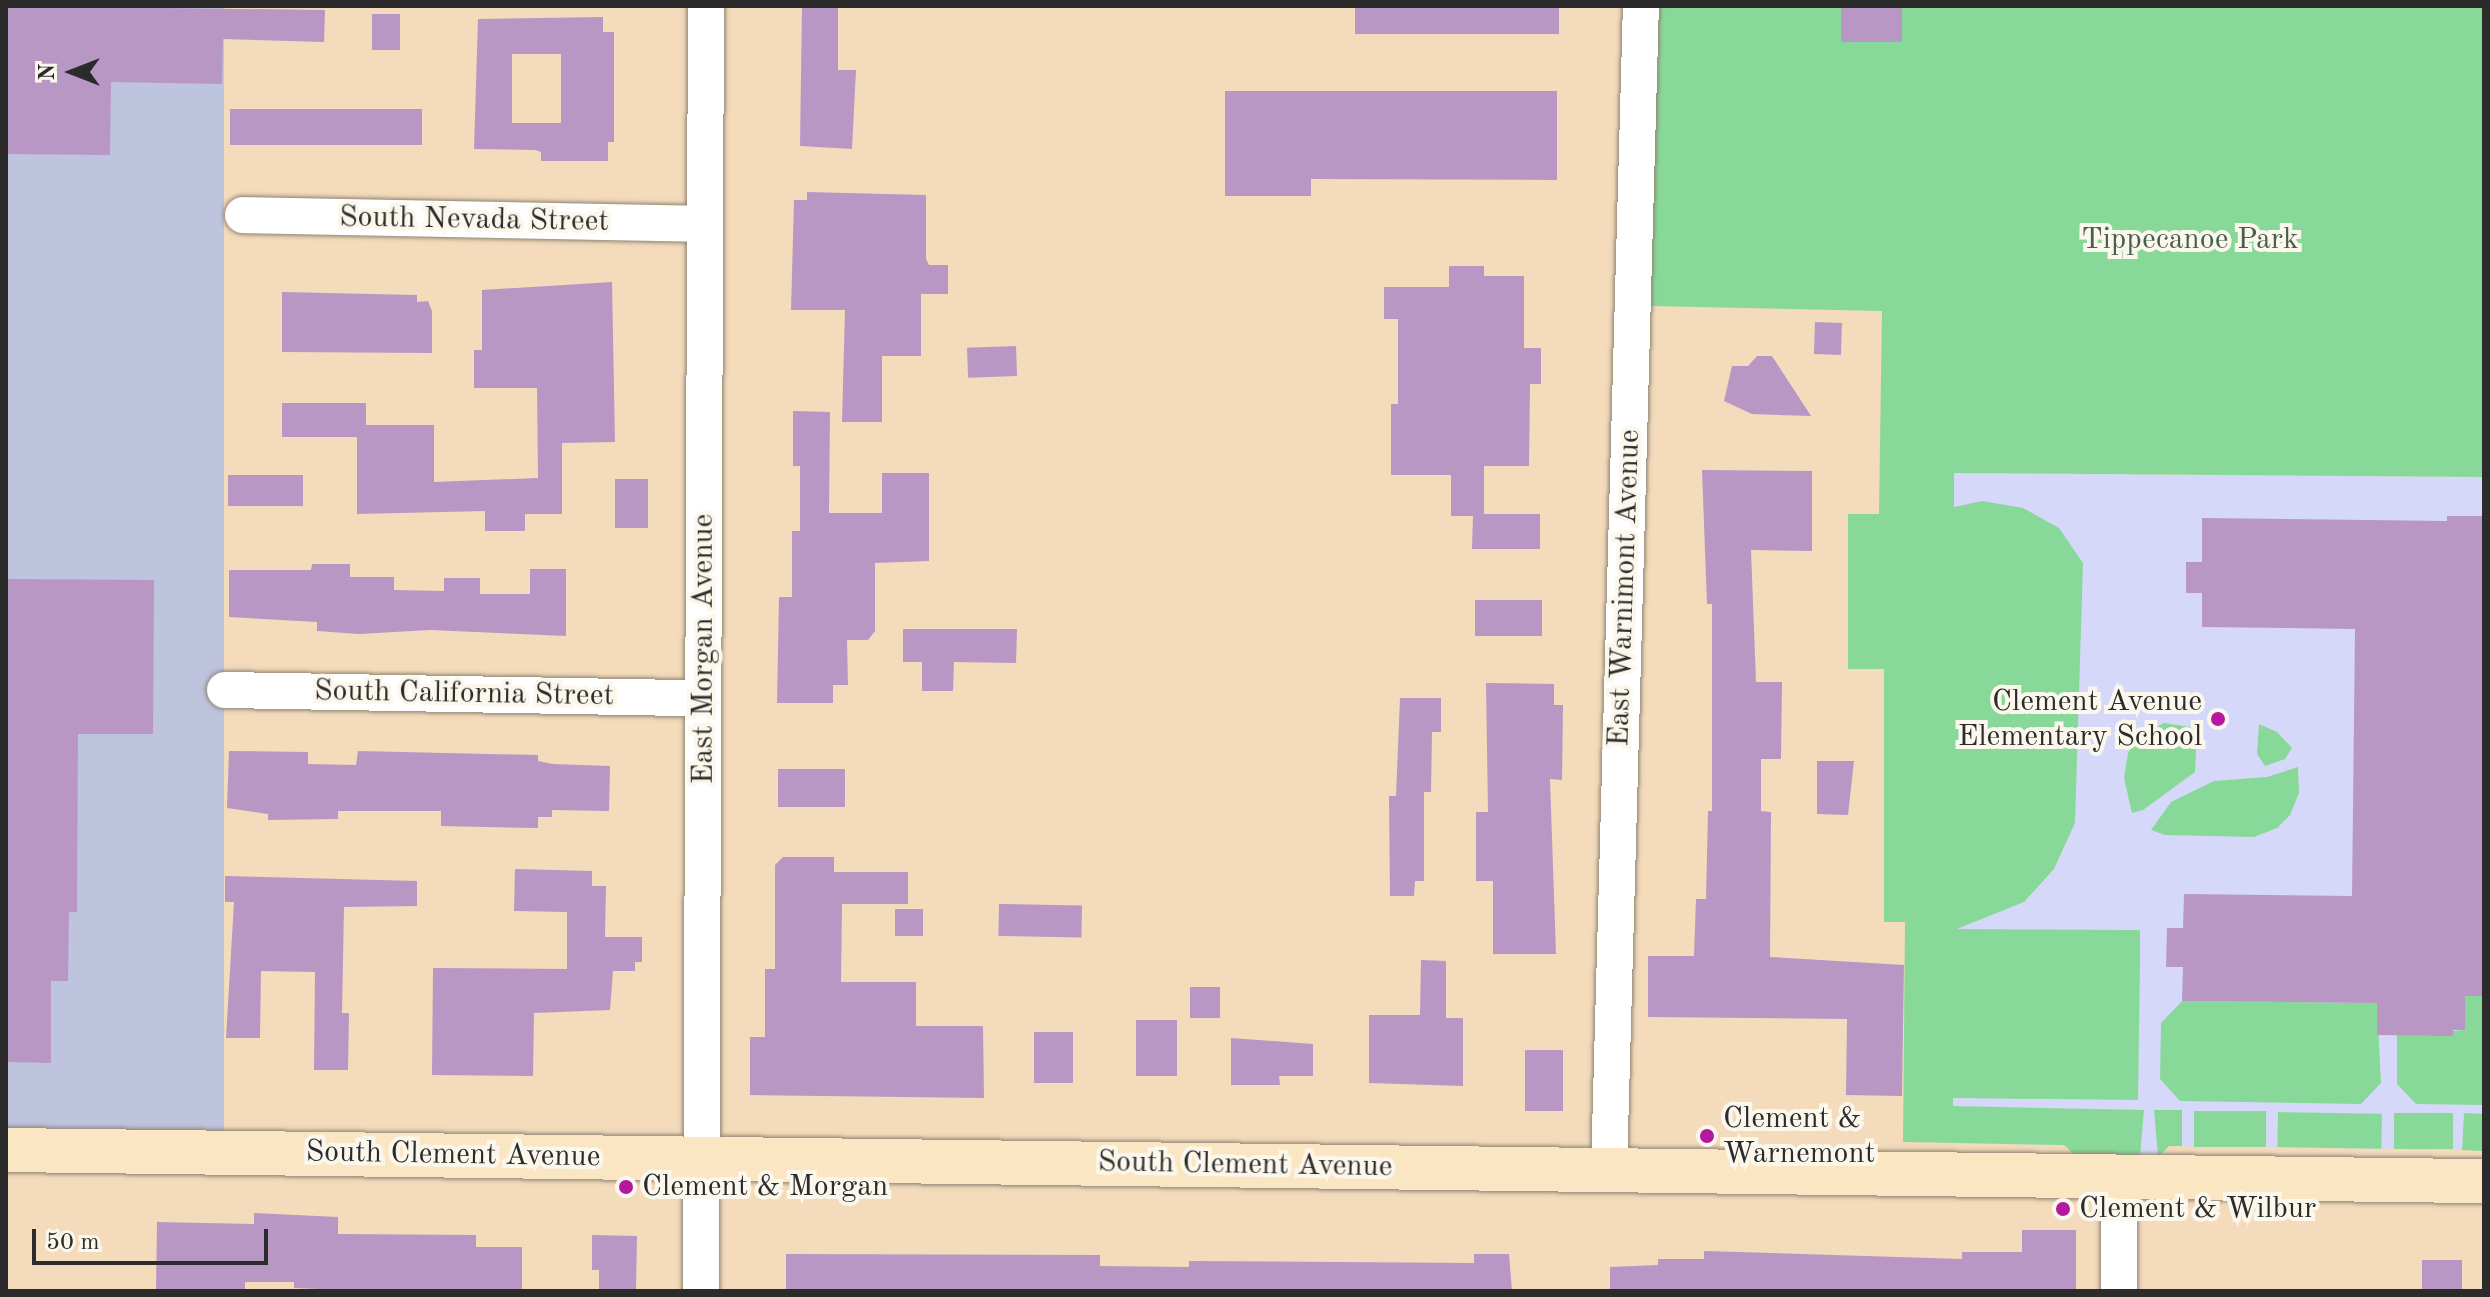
<!DOCTYPE html>
<style>
body{margin:0}
#map{position:relative;width:2490px;height:1297px;overflow:hidden;background:#f3dbbb;font-family:"Old Standard TT",serif}
div>[style]{position:absolute}
.built>*{inset:0;background:#d6d8f9}
.industrial>*{inset:0;background:#bec3de;transform-origin:0 0}
.green>*{inset:0;background:#88d999;transform-origin:0 0}
.building>*{inset:0;background:#b897c5;transform-origin:0 0}
.roads{filter:drop-shadow(0 0 2px #8f8373) drop-shadow(0 0 2px #8f8373)}
.street>*{height:36px;margin:-18px;padding:0 18px;transform-origin:18px;border-radius:18px;background:#fff}
.secondary>*{height:44px;margin:-22px;padding:0 22px;transform-origin:22px;border-radius:22px;background:#fbe6c4}
.dots>*{width:22px;height:22px;translate:-50% -50%;box-sizing:border-box;border:4px solid #fbf7ec;border-radius:50%}
span{translate:-50% -50%;white-space:nowrap;text-align:center;line-height:1.15;-webkit-text-stroke:8px #fbf7ec;paint-order:stroke}
.street-label{font-size:30px;color:#2b2b2b}
.park-label{font-size:30px;color:#475f4c}
.poi-label{font-size:30px;color:#2b2b2b}
.right{translate:-100% -50%;text-align:right}
.left{translate:0 -50%;text-align:left}
.frame{position:absolute;inset:0;border:8px solid #2b2b2b;pointer-events:none}
.north{position:absolute;left:32px;top:32px;width:80px;height:80px;-webkit-text-stroke:6px #fbf7ec;paint-order:stroke;rotate:270deg;font-size:22px;font-weight:700;line-height:32px;text-align:center;color:#2b2b2b}
.north::after{content:'';display:block;margin:auto;width:28px;height:36px;background:#2b2b2b;clip-path:polygon(50% 0,100% 100%,50% 72%,0 100%)}
.scale{position:absolute;left:32px;top:1229px;width:236px;height:36px;box-sizing:border-box;border:4px solid #2b2b2b;border-top:0;padding-left:10px;font-size:24px;line-height:28px;white-space:nowrap;color:#2b2b2b;-webkit-text-stroke:6px #fbf7ec;paint-order:stroke}
</style>
<div id="map">
<div class="built">
<div style="clip-path:polygon(1954px 473px,2484px 477px,2484px 1150px,2169px 1146px,2158px 1157px,2076px 1156px,2064px 1145px,1953px 1143px)"></div>
</div>
<div class="industrial">
<div style="left:6px;top:6px;width:218px;height:1149px"></div>
</div>
<div class="green">
<div style="clip-path:polygon(1659px 6px,2484px 6px,2484px 477px,1954px 473px,1954px 507px,1982px 501px,2023px 508px,2059px 528px,2083px 563px,2075px 823px,2054px 869px,2024px 902px,1957px 929px,2140px 930px,2140px 962px,2138px 1100px,1953px 1098px,1953px 1106px,2144px 1110px,2140px 1157px,2076px 1156px,2064px 1145px,1903px 1142px,1905px 922px,1884px 922px,1884px 669px,1848px 669px,1848px 514px,1879px 514px,1882px 311px,1650px 306px)"></div>
<div style="clip-path:polygon(2164px 723px,2197px 728px,2195px 772px,2143px 810px,2132px 813px,2124px 778px,2128px 753px,2140px 735px)"></div>
<div style="clip-path:polygon(2259px 724px,2277px 732px,2292px 748px,2285px 759px,2265px 766px,2257px 754px)"></div>
<div style="clip-path:polygon(2298px 767px,2299px 793px,2290px 815px,2277px 828px,2254px 837px,2165px 835px,2151px 830px,2171px 802px,2214px 781px,2267px 777px)"></div>
<div style="clip-path:polygon(2460px 996px,2484px 996px,2484px 1105px,2416px 1104px,2397px 1084px,2397px 1035px,2465px 1030px)"></div>
<div style="clip-path:polygon(2182px 1001px,2377px 1003px,2381px 1083px,2361px 1104px,2180px 1101px,2160px 1079px,2161px 1023px)"></div>
<div style="clip-path:polygon(2154px 1110px,2182px 1110px,2182px 1146px,2169px 1146px,2158px 1157px)"></div>
<div style="left:2194px;top:1111px;width:72px;height:36px"></div>
<div style="left:2278px;top:1112px;width:104px;height:35px;rotate:1deg"></div>
<div style="left:2394px;top:1113px;width:59px;height:36px"></div>
<div style="left:2464px;top:1113px;width:20px;height:37px;rotate:3deg"></div>
</div>
<div class="building">
<div style="clip-path:polygon(6px 6px,325px 10px,324px 42px,223px 39px,222px 84px,111px 82px,110px 155px,6px 154px)"></div>
<div style="clip-path:polygon(802px 6px,838px 6px,838px 70px,856px 70px,852px 149px,800px 146px)"></div>
<div style="left:1355px;top:6px;width:204px;height:28px"></div>
<div style="left:1841px;top:6px;width:61px;height:36px"></div>
<div style="left:372px;top:14px;width:28px;height:36px"></div>
<div style="clip-path:polygon(evenodd,603px 17px,603px 32px,614px 32px,614px 142px,608px 142px,608px 161px,541px 161px,541px 152px,535px 150px,474px 149px,478px 19px,603px 17px,512px 54px,561px 54px,561px 123px,512px 123px,512px 54px)"></div>
<div style="clip-path:polygon(1225px 91px,1557px 91px,1557px 180px,1311px 179px,1311px 196px,1225px 196px)"></div>
<div style="left:230px;top:109px;width:192px;height:36px"></div>
<div style="clip-path:polygon(807px 192px,926px 195px,926px 259px,929px 265px,948px 265px,948px 294px,921px 294px,921px 356px,882px 356px,882px 422px,842px 422px,845px 310px,791px 310px,794px 200px,807px 200px)"></div>
<div style="clip-path:polygon(1449px 266px,1484px 266px,1484px 276px,1524px 276px,1524px 348px,1541px 348px,1541px 384px,1530px 384px,1529px 466px,1484px 466px,1484px 514px,1540px 514px,1540px 549px,1472px 549px,1473px 516px,1451px 516px,1451px 475px,1391px 475px,1391px 404px,1398px 404px,1398px 319px,1384px 319px,1384px 287px,1449px 287px)"></div>
<div style="clip-path:polygon(612px 282px,615px 442px,562px 443px,562px 514px,525px 514px,525px 531px,485px 531px,485px 511px,357px 514px,357px 437px,282px 437px,282px 403px,366px 403px,366px 425px,434px 425px,434px 482px,538px 478px,537px 388px,474px 388px,474px 350px,482px 350px,482px 290px)"></div>
<div style="clip-path:polygon(282px 292px,417px 295px,417px 302px,428px 301px,432px 311px,432px 353px,282px 352px)"></div>
<div style="left:1815px;top:322px;width:27px;height:32px;rotate:2deg"></div>
<div style="left:1016px;top:346px;width:30px;height:49px;rotate:88deg"></div>
<div style="clip-path:polygon(1757px 356px,1772px 356px,1811px 416px,1752px 414px,1724px 401px,1732px 366px,1748px 366px)"></div>
<div style="clip-path:polygon(793px 411px,830px 412px,829px 513px,882px 513px,882px 473px,929px 473px,929px 561px,875px 563px,875px 631px,868px 640px,847px 640px,848px 685px,833px 685px,833px 703px,777px 703px,779px 597px,792px 597px,792px 531px,800px 531px,800px 466px,793px 466px)"></div>
<div style="clip-path:polygon(1702px 470px,1812px 471px,1812px 551px,1751px 550px,1756px 682px,1782px 682px,1781px 759px,1761px 759px,1761px 811px,1771px 812px,1770px 957px,1904px 965px,1902px 1096px,1846px 1095px,1847px 1019px,1648px 1017px,1648px 956px,1694px 956px,1696px 899px,1706px 899px,1708px 811px,1712px 811px,1712px 604px,1707px 604px)"></div>
<div style="left:228px;top:475px;width:75px;height:31px"></div>
<div style="left:615px;top:479px;width:33px;height:49px"></div>
<div style="clip-path:polygon(2447px 516px,2484px 516px,2484px 996px,2465px 996px,2465px 1030px,2453px 1030px,2453px 1036px,2377px 1035px,2377px 1003px,2182px 1001px,2183px 967px,2166px 967px,2167px 928px,2183px 928px,2184px 894px,2352px 896px,2355px 629px,2202px 627px,2202px 593px,2186px 593px,2186px 562px,2202px 562px,2202px 518px,2447px 521px)"></div>
<div style="clip-path:polygon(312px 564px,350px 564px,350px 577px,394px 577px,394px 590px,444px 591px,444px 578px,480px 578px,480px 594px,530px 594px,530px 569px,566px 569px,566px 636px,430px 630px,359px 634px,317px 631px,317px 622px,229px 617px,229px 570px,311px 570px)"></div>
<div style="clip-path:polygon(6px 579px,154px 580px,153px 734px,78px 734px,77px 912px,69px 912px,68px 981px,51px 981px,51px 1063px,6px 1062px)"></div>
<div style="left:1475px;top:600px;width:67px;height:36px"></div>
<div style="clip-path:polygon(903px 629px,1017px 629px,1016px 663px,954px 662px,953px 691px,922px 691px,922px 662px,903px 662px)"></div>
<div style="clip-path:polygon(1486px 683px,1554px 684px,1554px 705px,1563px 705px,1562px 780px,1550px 779px,1556px 954px,1493px 954px,1493px 881px,1476px 881px,1476px 812px,1488px 812px)"></div>
<div style="clip-path:polygon(1400px 698px,1441px 698px,1441px 732px,1432px 732px,1431px 792px,1424px 792px,1424px 881px,1415px 881px,1414px 896px,1390px 896px,1389px 796px,1396px 796px)"></div>
<div style="clip-path:polygon(229px 751px,308px 752px,308px 764px,356px 765px,358px 751px,538px 755px,538px 761px,553px 764px,610px 766px,609px 811px,552px 810px,552px 817px,538px 817px,538px 828px,441px 826px,441px 811px,338px 811px,338px 819px,268px 820px,268px 814px,227px 808px)"></div>
<div style="clip-path:polygon(1817px 761px,1854px 761px,1848px 815px,1817px 814px)"></div>
<div style="left:778px;top:769px;width:67px;height:38px"></div>
<div style="clip-path:polygon(783px 857px,834px 857px,834px 872px,908px 872px,908px 904px,842px 904px,841px 982px,916px 982px,916px 1026px,983px 1026px,984px 1098px,750px 1095px,750px 1037px,765px 1037px,765px 969px,775px 969px,775px 865px)"></div>
<div style="clip-path:polygon(515px 869px,592px 871px,592px 886px,606px 886px,605px 937px,642px 937px,642px 962px,635px 962px,635px 971px,613px 971px,610px 1010px,534px 1013px,533px 1076px,432px 1075px,433px 968px,567px 969px,567px 912px,514px 911px)"></div>
<div style="clip-path:polygon(225px 876px,417px 881px,417px 906px,344px 907px,342px 1013px,349px 1013px,348px 1070px,314px 1070px,315px 972px,261px 971px,260px 1038px,226px 1038px,234px 902px,225px 902px)"></div>
<div style="left:999px;top:904px;width:83px;height:32px;rotate:1deg"></div>
<div style="left:895px;top:909px;width:28px;height:27px"></div>
<div style="clip-path:polygon(1421px 960px,1446px 961px,1446px 1018px,1463px 1018px,1463px 1086px,1369px 1083px,1369px 1015px,1420px 1015px)"></div>
<div style="left:1190px;top:987px;width:30px;height:31px"></div>
<div style="left:1136px;top:1020px;width:41px;height:56px"></div>
<div style="left:1034px;top:1032px;width:39px;height:51px"></div>
<div style="clip-path:polygon(1231px 1038px,1313px 1044px,1313px 1076px,1279px 1076px,1280px 1085px,1231px 1085px)"></div>
<div style="left:1525px;top:1050px;width:38px;height:61px"></div>
<div style="clip-path:polygon(254px 1213px,338px 1217px,338px 1234px,476px 1235px,476px 1247px,522px 1247px,522px 1291px,370px 1291px,294px 1288px,294px 1282px,245px 1282px,245px 1291px,156px 1291px,157px 1222px,254px 1224px)"></div>
<div style="clip-path:polygon(2022px 1230px,2076px 1230px,2076px 1291px,1610px 1291px,1610px 1267px,1658px 1265px,1658px 1259px,1704px 1259px,1704px 1251px,1962px 1259px,1962px 1252px,2022px 1252px)"></div>
<div style="clip-path:polygon(592px 1235px,637px 1236px,636px 1291px,599px 1291px,599px 1270px,592px 1270px)"></div>
<div style="clip-path:polygon(786px 1254px,1100px 1255px,1100px 1266px,1189px 1267px,1189px 1261px,1474px 1263px,1474px 1254px,1509px 1254px,1512px 1291px,786px 1291px)"></div>
<div style="left:2422px;top:1260px;width:40px;height:31px"></div>
</div>
<div class="roads">
<div class="street">
<div style="left:243px;top:215px;width:462px;rotate:1.1deg"></div>
<div style="left:225px;top:690px;width:478px;rotate:1deg"></div>
<div style="left:1609px;top:1170px;width:1164px;rotate:-88.43deg"></div>
<div style="left:2119px;top:1176px;width:115px;rotate:90deg"></div>
<div style="left:701px;top:1291px;width:1285px;rotate:-89.78deg"></div>
</div>
<div class="secondary">
<div style="left:6px;top:1150px;width:2478px;rotate:0.72deg"></div>
</div>
</div>
<div class="dots">
<div style="left:2218px;top:719px;background:#b5179e"></div>
<div style="left:1707px;top:1136px;background:#b5179e"></div>
<div style="left:626px;top:1187px;background:#b5179e"></div>
<div style="left:2063px;top:1209px;background:#b5179e"></div>
</div>
<div class="street-label">
<span style="left:474px;top:220px;rotate:1deg">South Nevada Street</span>
<span style="left:1625px;top:588px;rotate:-88deg">East Warnimont Avenue</span>
<span style="left:704px;top:649px;rotate:-90deg">East Morgan Avenue</span>
<span style="left:464px;top:694px;rotate:1deg">South California Street</span>
<span style="left:453px;top:1155px;rotate:1deg">South Clement Avenue</span>
<span style="left:1245px;top:1165px;rotate:1deg">South Clement Avenue</span>
</div>
<div class="park-label">
<span style="left:2190px;top:240px">Tippecanoe Park</span>
</div>
<div class="poi-label">
<span class="right" style="left:2202px;top:719px">Clement Avenue<br>Elementary School</span>
<span class="left" style="left:1723px;top:1136px">Clement &amp;<br>Warnemont</span>
<span class="left" style="left:642px;top:1187px">Clement &amp; Morgan</span>
<span class="left" style="left:2079px;top:1209px">Clement &amp; Wilbur</span>
</div>
<div class="frame"></div>
<div class="north">N</div>
<div class="scale">50 m</div>
</div>
